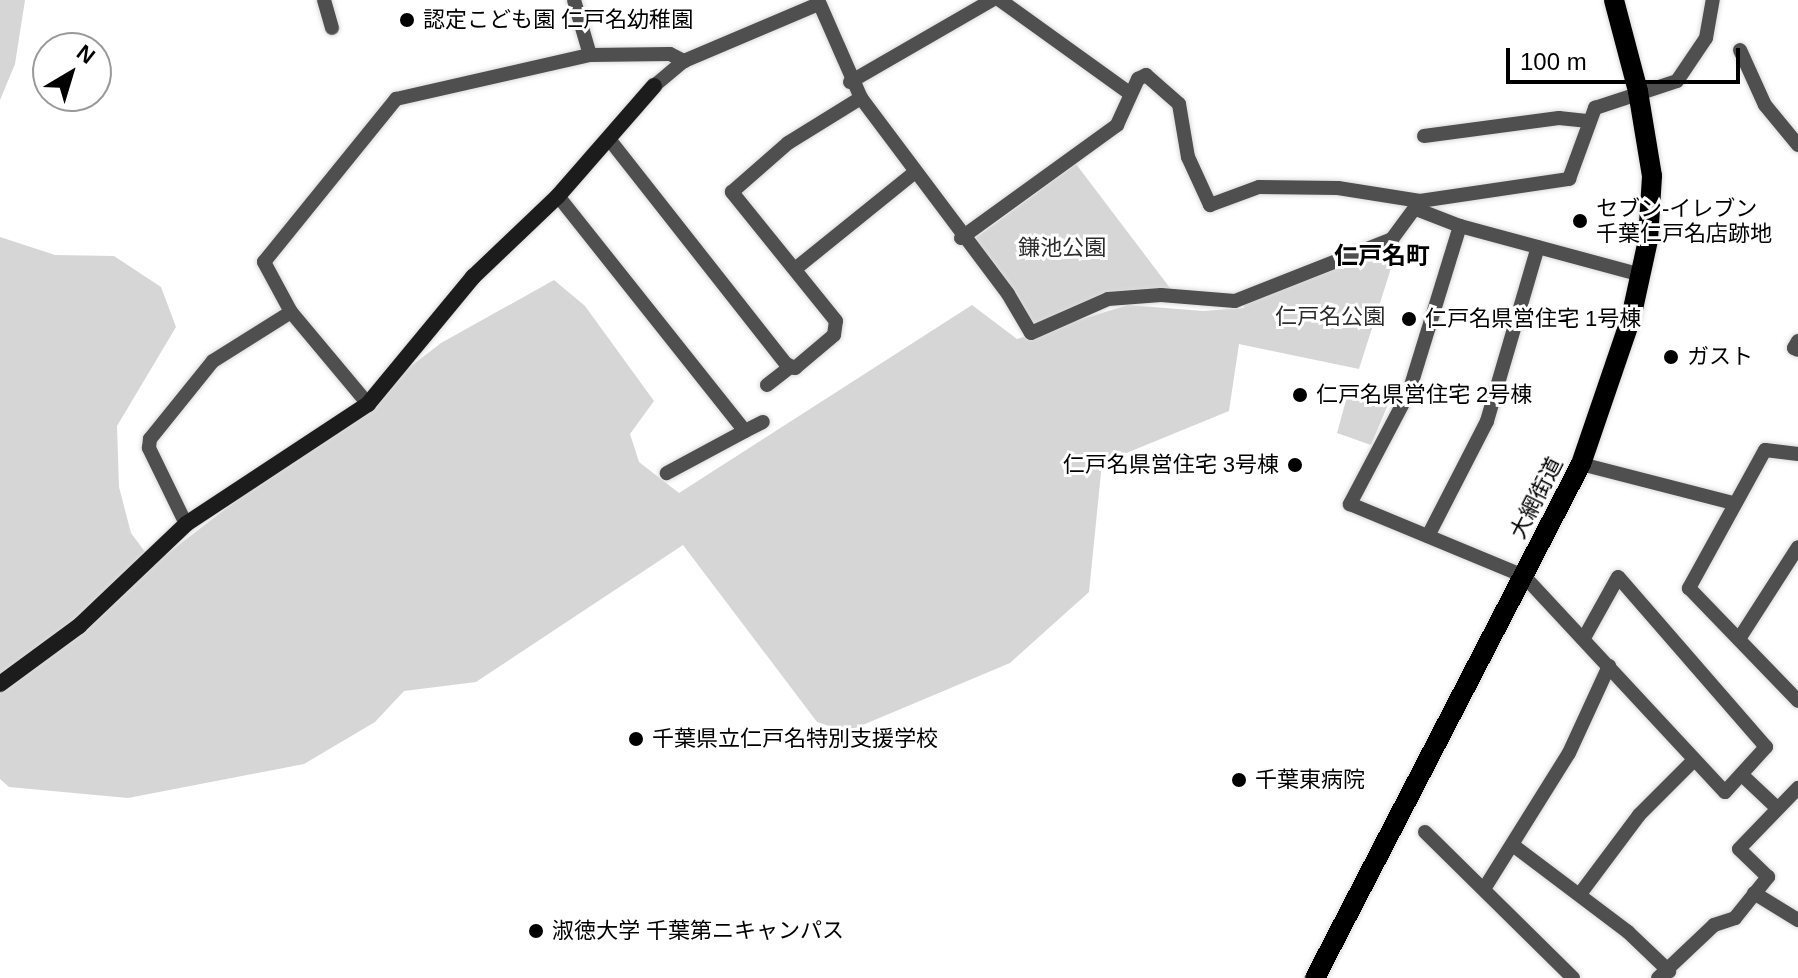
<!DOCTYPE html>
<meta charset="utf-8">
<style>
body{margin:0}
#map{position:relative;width:1798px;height:978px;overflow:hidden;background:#fff;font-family:Helvetica,"Noto Sans JP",sans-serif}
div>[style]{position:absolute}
.green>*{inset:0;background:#d6d6d6}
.roads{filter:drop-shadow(0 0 2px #dbdbdb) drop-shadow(0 0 2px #dbdbdb)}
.street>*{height:14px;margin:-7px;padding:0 7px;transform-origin:7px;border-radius:7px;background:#4f4f4f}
.secondary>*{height:16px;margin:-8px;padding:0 8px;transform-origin:8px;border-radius:8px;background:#1c1c1c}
.primary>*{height:20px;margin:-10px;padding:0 10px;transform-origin:10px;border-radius:10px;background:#000}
.dots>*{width:22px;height:22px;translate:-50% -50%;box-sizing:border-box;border:4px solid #fff;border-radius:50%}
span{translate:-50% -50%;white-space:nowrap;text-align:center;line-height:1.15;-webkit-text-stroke:6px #fff;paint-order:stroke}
.poi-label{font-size:22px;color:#000}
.left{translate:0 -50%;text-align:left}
.right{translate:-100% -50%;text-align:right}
.park-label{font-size:22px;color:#2d2d2d}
.street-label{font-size:22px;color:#000}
.neighbourhood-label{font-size:24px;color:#000;font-weight:700}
.north{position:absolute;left:32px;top:32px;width:80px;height:80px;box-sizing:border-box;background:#fff;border:2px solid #999;border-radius:50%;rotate:38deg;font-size:22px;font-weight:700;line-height:32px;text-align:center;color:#000}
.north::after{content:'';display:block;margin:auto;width:28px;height:36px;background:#000;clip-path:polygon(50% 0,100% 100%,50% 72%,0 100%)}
.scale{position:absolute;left:1506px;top:48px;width:234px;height:36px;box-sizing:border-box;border:4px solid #000;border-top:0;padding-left:10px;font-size:24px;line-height:28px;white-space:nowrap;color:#000;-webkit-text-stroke:6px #fff;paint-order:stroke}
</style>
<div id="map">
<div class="green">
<div style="clip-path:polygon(0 0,25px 0,15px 64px,0 100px)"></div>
<div style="clip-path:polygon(1076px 164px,1173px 292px,1102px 294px,1034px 329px,975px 245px,977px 237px)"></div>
<div style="clip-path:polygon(0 237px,55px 255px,114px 256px,161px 287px,176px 327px,117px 426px,119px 487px,131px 533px,154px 564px,441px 343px,554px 280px,585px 306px,654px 401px,630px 434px,639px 462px,679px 493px,972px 305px,1017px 339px,1128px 305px,1203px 311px,1244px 308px,1244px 303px,1399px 243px,1359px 369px,1239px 344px,1229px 411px,1102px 463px,1089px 592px,1010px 663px,846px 732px,817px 722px,683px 545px,476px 682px,404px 691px,375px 722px,304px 764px,128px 798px,9px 787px,0 779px)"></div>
<div style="clip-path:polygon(1351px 382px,1392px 395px,1371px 445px,1337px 433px)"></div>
</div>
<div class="roads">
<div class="street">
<div style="left:324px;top:0;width:29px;rotate:74deg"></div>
<div style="left:574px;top:0;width:57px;rotate:73.8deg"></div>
<div style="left:818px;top:0;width:107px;rotate:66.3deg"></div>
<div style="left:861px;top:98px;width:245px;rotate:53.1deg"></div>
<div style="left:1008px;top:294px;width:45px;rotate:59.5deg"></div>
<div style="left:1031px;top:333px;width:84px;rotate:-23.8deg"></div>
<div style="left:1108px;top:299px;width:53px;rotate:-4.3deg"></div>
<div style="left:1161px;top:295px;width:74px;rotate:4.6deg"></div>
<div style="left:1235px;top:301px;width:169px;rotate:-21.5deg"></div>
<div style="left:1392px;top:239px;width:47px;rotate:-53.6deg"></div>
<div style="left:1000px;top:0;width:161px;rotate:35.7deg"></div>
<div style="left:1740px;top:50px;width:60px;rotate:65.6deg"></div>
<div style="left:1765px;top:105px;width:52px;rotate:50.5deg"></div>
<div style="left:850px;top:82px;width:164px;rotate:-30deg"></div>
<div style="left:654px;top:86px;width:39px;rotate:-40deg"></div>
<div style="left:684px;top:61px;width:146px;rotate:-23deg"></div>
<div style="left:1424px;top:136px;width:136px;rotate:-7.6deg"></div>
<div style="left:1559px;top:118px;width:30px;rotate:6deg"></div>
<div style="left:609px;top:139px;width:286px;rotate:51.8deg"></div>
<div style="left:786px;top:364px;width:10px;rotate:24deg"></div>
<div style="left:795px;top:368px;width:51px;rotate:-40.2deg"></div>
<div style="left:834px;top:335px;width:14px;rotate:-82deg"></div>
<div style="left:836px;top:321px;width:166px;rotate:-128.9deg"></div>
<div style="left:732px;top:192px;width:74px;rotate:-41.2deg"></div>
<div style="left:788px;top:143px;width:86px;rotate:-31.7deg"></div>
<div style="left:558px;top:196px;width:300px;rotate:51.5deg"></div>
<div style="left:745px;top:431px;width:89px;rotate:151.7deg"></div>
<div style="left:1416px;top:209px;width:47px;rotate:21.1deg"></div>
<div style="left:1460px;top:226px;width:188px;rotate:15.1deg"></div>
<div style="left:1460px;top:226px;width:174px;rotate:107.1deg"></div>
<div style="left:1409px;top:392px;width:127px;rotate:117.8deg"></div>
<div style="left:1350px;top:504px;width:188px;rotate:22.5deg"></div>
<div style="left:1524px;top:576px;width:295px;rotate:47.1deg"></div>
<div style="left:1725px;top:792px;width:61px;rotate:-47.7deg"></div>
<div style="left:1766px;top:747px;width:225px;rotate:-131deg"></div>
<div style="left:1618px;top:577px;width:70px;rotate:119.1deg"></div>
<div style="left:961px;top:238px;width:193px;rotate:-35.9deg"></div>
<div style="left:1117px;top:125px;width:51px;rotate:-65.5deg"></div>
<div style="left:1138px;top:79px;width:9px;rotate:-27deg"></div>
<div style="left:1146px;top:75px;width:44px;rotate:41.3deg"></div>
<div style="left:1179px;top:104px;width:54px;rotate:80.4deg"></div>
<div style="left:1188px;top:157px;width:53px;rotate:65.4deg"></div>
<div style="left:1210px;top:205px;width:52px;rotate:-20.2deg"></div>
<div style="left:1259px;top:187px;width:79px;rotate:0.7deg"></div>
<div style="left:1338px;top:188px;width:83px;rotate:9deg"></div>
<div style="left:1420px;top:201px;width:151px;rotate:-8.4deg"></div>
<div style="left:1569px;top:179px;width:76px;rotate:-69.9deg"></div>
<div style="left:1595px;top:108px;width:86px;rotate:-18.2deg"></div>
<div style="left:1677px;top:81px;width:52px;rotate:-56deg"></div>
<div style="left:1706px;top:38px;width:39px;rotate:-80deg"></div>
<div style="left:795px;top:269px;width:153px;rotate:-38.9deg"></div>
<div style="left:1798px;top:341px;width:8px;rotate:120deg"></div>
<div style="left:1794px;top:348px;width:4px;rotate:27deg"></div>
<div style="left:767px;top:385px;width:29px;rotate:-38deg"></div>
<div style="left:368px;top:404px;width:120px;rotate:-129.9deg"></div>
<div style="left:291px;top:312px;width:57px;rotate:-118.4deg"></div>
<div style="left:264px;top:262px;width:210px;rotate:-51deg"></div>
<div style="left:396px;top:99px;width:199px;rotate:-12.8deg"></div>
<div style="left:590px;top:55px;width:80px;rotate:-0.7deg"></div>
<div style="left:670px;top:54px;width:16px;rotate:27deg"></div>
<div style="left:745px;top:431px;width:20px;rotate:-27deg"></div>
<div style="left:1798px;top:454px;width:33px;rotate:-173deg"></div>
<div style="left:1765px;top:450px;width:158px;rotate:118.8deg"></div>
<div style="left:1689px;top:588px;width:157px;rotate:46deg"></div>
<div style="left:1581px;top:464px;width:157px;rotate:14.4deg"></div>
<div style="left:186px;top:524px;width:85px;rotate:-116deg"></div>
<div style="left:149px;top:448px;width:9px;rotate:-84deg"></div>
<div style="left:150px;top:439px;width:100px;rotate:-51.1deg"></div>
<div style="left:213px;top:361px;width:92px;rotate:-32.1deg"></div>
<div style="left:1428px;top:536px;width:129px;rotate:-62.8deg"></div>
<div style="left:1487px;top:421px;width:181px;rotate:-73.7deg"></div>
<div style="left:1739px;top:639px;width:109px;rotate:-57.3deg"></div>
<div style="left:1742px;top:775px;width:48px;rotate:43.3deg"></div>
<div style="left:1425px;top:832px;width:208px;rotate:44.6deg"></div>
<div style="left:1514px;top:846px;width:143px;rotate:37deg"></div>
<div style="left:1628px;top:932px;width:57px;rotate:43.6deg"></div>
<div style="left:1484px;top:889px;width:160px;rotate:-58deg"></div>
<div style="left:1569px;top:753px;width:96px;rotate:-65.3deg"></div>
<div style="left:1754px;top:893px;width:52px;rotate:31.5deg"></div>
<div style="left:1580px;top:894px;width:99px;rotate:-53.2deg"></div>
<div style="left:1639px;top:815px;width:76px;rotate:-45deg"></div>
<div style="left:1658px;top:978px;width:77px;rotate:-43.4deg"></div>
<div style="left:1714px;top:925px;width:22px;rotate:-18deg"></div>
<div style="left:1735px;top:918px;width:53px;rotate:-51.2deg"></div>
<div style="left:1768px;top:877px;width:40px;rotate:-136deg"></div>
<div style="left:1739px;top:849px;width:85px;rotate:-46deg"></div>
</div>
<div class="secondary">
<div style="left:0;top:684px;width:98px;rotate:-36.3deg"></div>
<div style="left:79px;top:626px;width:148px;rotate:-43.6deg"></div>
<div style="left:186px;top:524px;width:218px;rotate:-33.4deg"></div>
<div style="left:368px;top:404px;width:165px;rotate:-50.4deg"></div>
<div style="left:473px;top:277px;width:117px;rotate:-43.6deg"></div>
<div style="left:558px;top:196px;width:146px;rotate:-48.9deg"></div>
</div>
<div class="primary">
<div style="left:1315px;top:978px;width:579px;rotate:-62.64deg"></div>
<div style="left:1581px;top:464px;width:154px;rotate:-71.1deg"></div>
<div style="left:1631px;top:318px;width:80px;rotate:-77.7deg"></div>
<div style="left:1648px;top:240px;width:64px;rotate:-86.4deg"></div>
<div style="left:1652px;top:176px;width:86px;rotate:-99.4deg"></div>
<div style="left:1638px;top:91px;width:94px;rotate:-104.8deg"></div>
</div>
</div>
<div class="dots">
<div style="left:407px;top:20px;background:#000"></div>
<div style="left:1580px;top:221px;background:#000"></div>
<div style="left:1409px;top:319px;background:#000"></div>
<div style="left:1671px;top:357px;background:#000"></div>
<div style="left:1300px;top:395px;background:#000"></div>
<div style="left:1295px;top:465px;background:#000"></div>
<div style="left:636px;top:739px;background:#000"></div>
<div style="left:1239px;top:780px;background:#000"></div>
<div style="left:536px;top:931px;background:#000"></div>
</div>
<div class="poi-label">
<span class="left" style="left:423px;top:20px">認定こども園 仁戸名幼稚園</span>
<span class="left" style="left:1596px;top:221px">セブン-イレブン<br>千葉仁戸名店跡地</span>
<span class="left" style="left:1425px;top:319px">仁戸名県営住宅 1号棟</span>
<span class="left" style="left:1687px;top:357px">ガスト</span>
<span class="left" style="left:1316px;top:395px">仁戸名県営住宅 2号棟</span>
<span class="right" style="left:1279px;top:465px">仁戸名県営住宅 3号棟</span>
<span class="left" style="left:652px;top:739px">千葉県立仁戸名特別支援学校</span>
<span class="left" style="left:1255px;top:780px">千葉東病院</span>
<span class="left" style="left:552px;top:931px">淑徳大学 千葉第ニキャンパス</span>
</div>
<div class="park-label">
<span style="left:1062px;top:248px">鎌池公園</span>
<span style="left:1330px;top:317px">仁戸名公園</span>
</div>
<div class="street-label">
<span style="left:1536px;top:498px;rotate:-63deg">大網街道</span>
</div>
<div class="neighbourhood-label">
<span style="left:1382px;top:256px">仁戸名町</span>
</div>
<div class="north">N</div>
<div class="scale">100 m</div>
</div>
